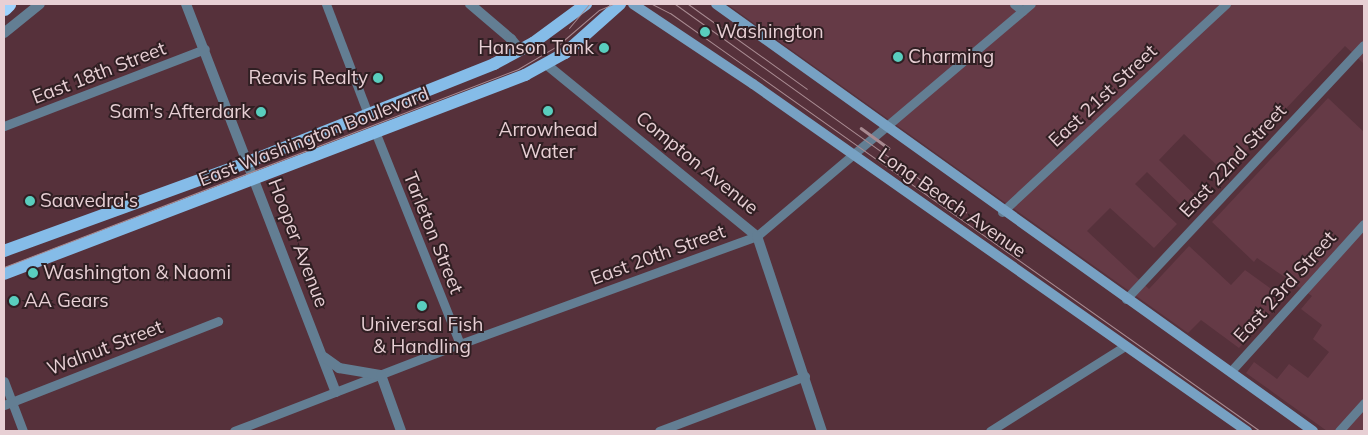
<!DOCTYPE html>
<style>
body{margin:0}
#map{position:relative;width:1368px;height:435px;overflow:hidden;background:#56313b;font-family:Mulish,sans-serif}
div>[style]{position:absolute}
.built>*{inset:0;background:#653a46}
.minor>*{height:9px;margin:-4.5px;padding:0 4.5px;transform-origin:4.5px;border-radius:4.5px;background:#637e93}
.tertiary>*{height:10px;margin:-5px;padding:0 5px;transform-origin:5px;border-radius:5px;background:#637e93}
.secondary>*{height:10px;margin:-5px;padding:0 5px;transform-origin:5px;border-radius:5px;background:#77a1c3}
.primary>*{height:12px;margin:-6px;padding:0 6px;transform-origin:6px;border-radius:6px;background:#85bce8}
.motorway>*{height:15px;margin:-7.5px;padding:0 7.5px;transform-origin:7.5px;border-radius:7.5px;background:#9fd3fd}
.tram>*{height:1px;margin:-0.5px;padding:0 0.5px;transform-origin:0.5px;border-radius:0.5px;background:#a88a91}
.rail>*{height:2.5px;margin:-1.25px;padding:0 1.25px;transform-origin:1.25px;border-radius:1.25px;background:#a88a91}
.dots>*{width:14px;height:14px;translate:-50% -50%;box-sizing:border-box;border:2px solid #301f23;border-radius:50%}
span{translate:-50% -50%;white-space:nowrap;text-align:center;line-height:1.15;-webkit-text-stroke:4px #301f23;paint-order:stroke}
.poi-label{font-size:19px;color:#e7cfd4}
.left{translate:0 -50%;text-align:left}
.right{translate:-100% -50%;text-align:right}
.street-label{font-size:19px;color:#e7cfd4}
.frame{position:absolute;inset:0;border:5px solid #e7cfd4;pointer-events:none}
</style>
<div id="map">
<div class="built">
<div style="clip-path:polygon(727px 4px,1364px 4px,1364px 64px,1345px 46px,1225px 173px,1184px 134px,1159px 160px,1200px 200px,1188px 212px,1147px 172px,1135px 184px,1177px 224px,1154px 248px,1110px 208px,1087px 231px,1149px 289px,1189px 246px,1231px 285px,1245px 270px,1284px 298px,1239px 348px,1201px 320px,1188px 333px)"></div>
<div style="clip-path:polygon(1328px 98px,1364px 132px,1364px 431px,1327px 431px,1246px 373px,1254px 362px,1277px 379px,1289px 364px,1308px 378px,1329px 352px,1313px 339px,1322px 325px,1301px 309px,1312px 296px,1257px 258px,1254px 262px,1212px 222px)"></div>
</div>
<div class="minor">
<div style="left:326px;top:4px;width:118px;rotate:69.1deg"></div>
<div style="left:1014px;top:4px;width:11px;rotate:38deg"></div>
<div style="left:4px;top:126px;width:215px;rotate:-21deg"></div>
<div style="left:376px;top:134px;width:226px;rotate:68.2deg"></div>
<div style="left:1002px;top:212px;width:306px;rotate:-42.9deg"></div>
<div style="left:1126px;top:299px;width:348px;rotate:-46.9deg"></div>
<div style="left:1231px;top:371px;width:198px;rotate:-47.9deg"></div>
<div style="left:4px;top:381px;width:53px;rotate:69.2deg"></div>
<div style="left:4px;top:405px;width:230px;rotate:-21.4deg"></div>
<div style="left:234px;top:431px;width:242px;rotate:-21.1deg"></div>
<div style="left:460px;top:344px;width:316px;rotate:-20deg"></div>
<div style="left:757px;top:236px;width:359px;rotate:-40.3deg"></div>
<div style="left:659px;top:431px;width:156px;rotate:-20.6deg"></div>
<div style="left:990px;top:431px;width:160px;rotate:-32.2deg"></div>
<div style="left:1339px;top:431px;width:38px;rotate:-48deg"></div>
</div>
<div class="tertiary">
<div style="left:186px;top:4px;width:416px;rotate:68.9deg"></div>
<div style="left:470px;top:4px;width:54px;rotate:40.5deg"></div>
<div style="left:511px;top:39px;width:14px;rotate:51deg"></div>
<div style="left:4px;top:33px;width:46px;rotate:-38.9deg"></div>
<div style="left:547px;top:65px;width:271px;rotate:39.2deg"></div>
<div style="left:757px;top:236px;width:206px;rotate:71.6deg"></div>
<div style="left:324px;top:357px;width:19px;rotate:36deg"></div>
<div style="left:339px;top:368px;width:43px;rotate:9.5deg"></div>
<div style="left:381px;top:375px;width:59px;rotate:70.3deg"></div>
</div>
<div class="secondary">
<div style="left:633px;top:4px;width:144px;rotate:33.7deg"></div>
<div style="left:753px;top:84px;width:604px;rotate:35.09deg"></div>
<div style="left:716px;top:4px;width:734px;rotate:35.57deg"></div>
</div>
<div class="primary">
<div style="left:4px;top:251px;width:260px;rotate:-20deg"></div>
<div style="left:248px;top:162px;width:265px;rotate:-21.7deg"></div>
<div style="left:494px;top:64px;width:44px;rotate:-28.3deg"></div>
<div style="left:533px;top:43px;width:66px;rotate:-36.3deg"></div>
<div style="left:4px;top:274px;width:558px;rotate:-20.9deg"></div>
<div style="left:525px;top:75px;width:46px;rotate:-28.8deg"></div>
<div style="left:565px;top:53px;width:74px;rotate:-41.7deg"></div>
</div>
<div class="motorway">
<div style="left:4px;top:8px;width:6px;rotate:-45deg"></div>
</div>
<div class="tram">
<div style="left:652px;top:4px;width:20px;rotate:27deg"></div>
<div style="left:670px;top:13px;width:723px;rotate:35.32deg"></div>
<div style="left:675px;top:4px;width:358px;rotate:35.6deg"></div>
<div style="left:688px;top:4px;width:146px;rotate:35.5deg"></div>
<div style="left:569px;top:28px;width:31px;rotate:-50deg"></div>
<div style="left:4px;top:267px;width:551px;rotate:-21.07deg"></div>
<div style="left:518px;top:69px;width:45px;rotate:-30.5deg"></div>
<div style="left:557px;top:46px;width:55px;rotate:-40.6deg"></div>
<div style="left:599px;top:10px;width:15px;rotate:-23deg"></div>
</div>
<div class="rail">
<div style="left:861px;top:128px;width:34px;rotate:36deg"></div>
</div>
<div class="dots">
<div style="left:705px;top:32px;background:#59cebe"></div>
<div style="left:604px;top:48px;background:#59cebe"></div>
<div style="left:898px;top:57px;background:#59cebe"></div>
<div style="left:378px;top:78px;background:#59cebe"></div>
<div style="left:548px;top:111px;background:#59cebe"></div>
<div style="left:261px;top:112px;background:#59cebe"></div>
<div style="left:30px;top:201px;background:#59cebe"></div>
<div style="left:33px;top:273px;background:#59cebe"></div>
<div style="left:14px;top:301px;background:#59cebe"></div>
<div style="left:422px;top:306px;background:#59cebe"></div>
</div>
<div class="poi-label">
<span class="left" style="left:716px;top:32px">Washington</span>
<span class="right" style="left:594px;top:48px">Hanson Tank</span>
<span class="left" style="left:908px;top:57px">Charming</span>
<span class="right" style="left:368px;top:78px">Reavis Realty</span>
<span class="right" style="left:251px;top:112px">Sam's Afterdark</span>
<span style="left:548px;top:141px">Arrowhead<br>Water</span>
<span class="left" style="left:40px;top:201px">Saavedra's</span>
<span class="left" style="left:43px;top:273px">Washington &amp; Naomi</span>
<span class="left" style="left:24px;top:301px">AA Gears</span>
<span style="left:422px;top:336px">Universal Fish<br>&amp; Handling</span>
</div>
<div class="street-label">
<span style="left:99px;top:73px;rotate:-21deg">East 18th Street</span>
<span style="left:1103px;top:96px;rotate:-43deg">East 21st Street</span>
<span style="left:314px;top:137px;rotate:-21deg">East Washington Boulevard</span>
<span style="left:1233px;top:161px;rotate:-47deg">East 22nd Street</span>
<span style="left:697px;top:163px;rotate:39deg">Compton Avenue</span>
<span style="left:952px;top:203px;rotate:35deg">Long Beach Avenue</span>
<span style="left:433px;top:233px;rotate:68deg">Tarleton Street</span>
<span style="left:298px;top:243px;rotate:69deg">Hooper Avenue</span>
<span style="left:658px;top:255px;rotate:-20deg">East 20th Street</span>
<span style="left:1285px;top:287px;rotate:-48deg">East 23rd Street</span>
<span style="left:105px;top:348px;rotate:-21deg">Walnut Street</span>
</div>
<div class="frame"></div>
</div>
